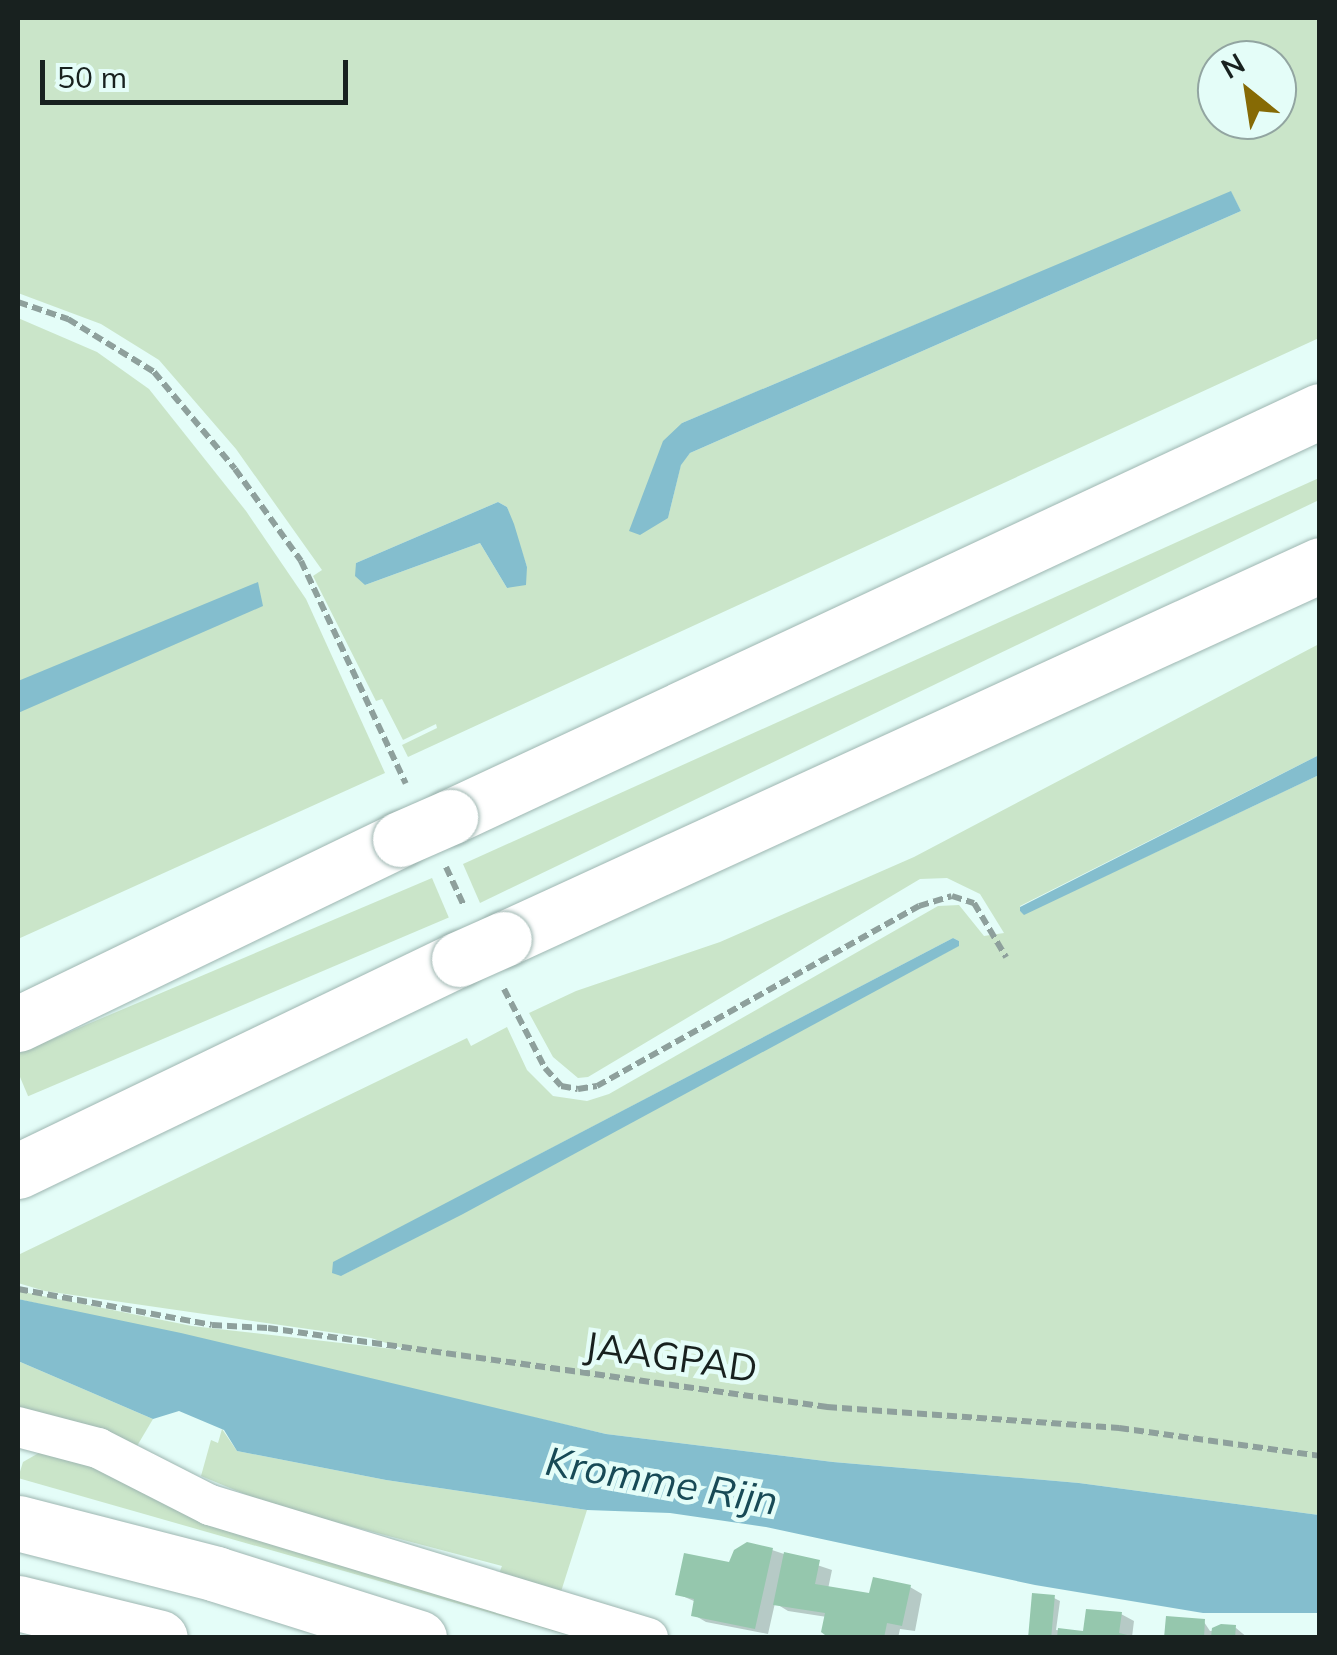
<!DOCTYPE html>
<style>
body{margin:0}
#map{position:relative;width:1337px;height:1655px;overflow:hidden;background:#e4fdf8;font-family:Mulish,sans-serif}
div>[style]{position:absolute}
.green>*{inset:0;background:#cae5c9;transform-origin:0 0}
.water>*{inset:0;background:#84bece}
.shadow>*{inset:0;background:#0003}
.building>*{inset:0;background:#95c7ad;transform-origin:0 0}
.path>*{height:6px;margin-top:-3px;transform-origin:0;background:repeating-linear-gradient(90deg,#8ea09c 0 10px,transparent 0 15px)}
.roads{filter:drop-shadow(0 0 2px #9eb6b1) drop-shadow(0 0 2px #9eb6b1)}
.street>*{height:40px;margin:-20px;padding:0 20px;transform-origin:20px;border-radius:20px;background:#fff}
.primary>*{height:55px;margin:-27.5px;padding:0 27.5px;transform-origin:27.5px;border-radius:27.5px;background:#fff}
.highway>*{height:55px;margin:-27.5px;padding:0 27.5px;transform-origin:27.5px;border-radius:27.5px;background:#fff}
.bridges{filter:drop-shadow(0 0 2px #9eb6b1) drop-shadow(0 0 2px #9eb6b1)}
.highway-bridge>*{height:55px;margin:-27.5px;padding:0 27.5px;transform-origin:27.5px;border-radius:27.5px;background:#fff}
span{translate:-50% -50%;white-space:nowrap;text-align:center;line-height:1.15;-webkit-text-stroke:9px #e4fdf8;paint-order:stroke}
.street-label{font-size:38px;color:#18211f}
.water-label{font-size:40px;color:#184a56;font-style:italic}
.frame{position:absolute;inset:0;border:20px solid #18211f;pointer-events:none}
.north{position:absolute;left:1197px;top:40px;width:100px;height:100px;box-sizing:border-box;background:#e4fdf8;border:2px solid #92a5a1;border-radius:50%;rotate:330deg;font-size:28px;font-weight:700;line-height:40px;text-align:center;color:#18211f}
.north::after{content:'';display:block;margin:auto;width:35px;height:45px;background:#866a05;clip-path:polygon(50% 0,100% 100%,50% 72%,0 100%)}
.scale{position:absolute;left:40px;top:60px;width:308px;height:45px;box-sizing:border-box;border:5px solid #18211f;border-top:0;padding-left:12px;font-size:30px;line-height:35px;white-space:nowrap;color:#18211f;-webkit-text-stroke:8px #e4fdf8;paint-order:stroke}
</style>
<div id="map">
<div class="green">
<div style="clip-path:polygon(evenodd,18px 18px,1319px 18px,1319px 338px,408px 757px,402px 745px,437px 728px,436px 724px,403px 740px,382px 699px,376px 701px,313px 576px,322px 570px,236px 449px,159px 360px,101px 324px,18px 293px,18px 18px,1217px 60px,1277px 60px,1277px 120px,1217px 120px,1217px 60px,18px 18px,1231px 192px,1241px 211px,690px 453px,681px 464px,668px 518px,682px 423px,1231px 192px,18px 18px,498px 502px,507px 507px,527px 567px,507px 588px,480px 543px,365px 585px,356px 563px,498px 502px)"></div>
<div style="clip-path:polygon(18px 318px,97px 352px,149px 389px,246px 511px,306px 599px,385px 773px,18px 939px)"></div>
<div style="clip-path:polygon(1319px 478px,1319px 500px,480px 903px,463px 864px)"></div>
<div style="clip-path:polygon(evenodd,1319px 644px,1319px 755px,1020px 906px,1020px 911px,1024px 914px,1319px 775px,1319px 1515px,1079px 1483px,833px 1462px,606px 1434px,18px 1299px,18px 1291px,192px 1326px,411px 1351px,371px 1338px,45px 1291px,18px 1283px,18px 1255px,467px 1038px,471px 1046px,507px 1027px,527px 1070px,553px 1096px,587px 1101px,609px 1094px,938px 906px,959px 905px,984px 936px,1004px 933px,980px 894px,947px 878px,920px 879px,588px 1077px,578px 1078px,553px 1057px,529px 1013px,576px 991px,720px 942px,914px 857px,1319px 644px,953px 938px,959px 941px,958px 946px,341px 1276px,521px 1164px,953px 938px)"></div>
<div style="left:432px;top:878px;width:43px;height:457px;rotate:67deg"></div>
<div style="clip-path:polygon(18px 1361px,153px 1419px,134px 1451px,18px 1406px)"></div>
<div style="clip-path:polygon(222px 1429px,237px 1451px,386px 1480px,587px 1510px,558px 1601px,498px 1576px,502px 1566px,271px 1505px,201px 1476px,211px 1440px,218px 1443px)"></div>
<div style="clip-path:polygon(44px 1450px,602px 1637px,575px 1637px,18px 1478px,23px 1462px)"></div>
</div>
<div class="water">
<div style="clip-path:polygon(1231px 191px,1241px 211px,690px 453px,681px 465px,668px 518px,640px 535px,629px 531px,663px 441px,682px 423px)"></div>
<div style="clip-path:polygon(498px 502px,507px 507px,514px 524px,527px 567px,526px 585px,507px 588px,480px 543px,365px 585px,355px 576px,356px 563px)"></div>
<div style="clip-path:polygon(258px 582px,263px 606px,18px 713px,18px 681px)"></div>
<div style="clip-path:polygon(1319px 755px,1319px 775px,1024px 915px,1020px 911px,1020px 907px)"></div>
<div style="clip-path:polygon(953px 938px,959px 941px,959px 946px,463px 1214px,341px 1276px,332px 1273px,333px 1262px)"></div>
<div style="clip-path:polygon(18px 1299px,181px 1333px,606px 1434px,833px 1462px,1079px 1483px,1319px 1515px,1319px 1613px,1203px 1613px,1035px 1585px,766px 1527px,670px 1513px,587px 1510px,386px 1480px,237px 1451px,224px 1430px,179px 1411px,153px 1419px,18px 1361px)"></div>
</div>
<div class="shadow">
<div style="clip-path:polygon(772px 1550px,832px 1570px,828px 1589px,871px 1596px,910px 1587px,922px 1594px,915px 1631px,900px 1629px,898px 1638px,831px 1638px,827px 1617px,788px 1611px,775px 1603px,768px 1634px,706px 1622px,694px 1615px,696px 1602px,678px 1594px,731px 1565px)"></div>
<div style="clip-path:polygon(1054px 1598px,1060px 1601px,1056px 1630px,1086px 1633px,1121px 1614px,1134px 1621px,1132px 1637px,1138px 1638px,1032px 1638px)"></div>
<div style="clip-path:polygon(1204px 1622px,1210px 1631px,1236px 1628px,1248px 1638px,1166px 1638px)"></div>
</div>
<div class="building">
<div style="clip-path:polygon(747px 1542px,773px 1548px,755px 1629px,691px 1616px,694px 1599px,675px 1595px,684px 1553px,729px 1562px,734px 1550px)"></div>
<div style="clip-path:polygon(784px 1552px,820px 1560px,815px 1584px,869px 1593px,873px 1577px,911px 1585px,902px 1626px,887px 1623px,884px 1638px,829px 1638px,821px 1632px,825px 1613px,773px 1605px)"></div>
<div style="left:1032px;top:1593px;width:23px;height:45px;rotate:5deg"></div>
<div style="clip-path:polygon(1086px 1609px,1122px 1612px,1119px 1633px,1140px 1638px,1057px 1638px,1058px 1628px,1083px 1631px)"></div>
<div style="clip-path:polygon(1166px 1616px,1205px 1619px,1204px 1638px,1164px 1638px)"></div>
<div style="clip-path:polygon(1221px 1624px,1236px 1625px,1235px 1638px,1211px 1638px,1212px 1628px)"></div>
</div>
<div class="path">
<div style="left:18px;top:302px;width:53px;rotate:18.8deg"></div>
<div style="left:68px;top:319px;width:101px;rotate:31.6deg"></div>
<div style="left:154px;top:372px;width:126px;rotate:50.1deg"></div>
<div style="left:235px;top:469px;width:113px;rotate:54.3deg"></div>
<div style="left:301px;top:561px;width:246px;rotate:64.8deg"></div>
<div style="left:446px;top:867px;width:43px;rotate:65.2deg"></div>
<div style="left:504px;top:989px;width:89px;rotate:62.6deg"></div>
<div style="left:545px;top:1068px;width:24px;rotate:48deg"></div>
<div style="left:561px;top:1086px;width:17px;rotate:10deg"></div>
<div style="left:578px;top:1089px;width:19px;rotate:-9deg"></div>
<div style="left:597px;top:1086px;width:369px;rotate:-29.2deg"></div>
<div style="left:919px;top:906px;width:34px;rotate:-17deg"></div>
<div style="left:952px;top:896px;width:23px;rotate:18deg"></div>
<div style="left:974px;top:903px;width:63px;rotate:59.3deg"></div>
<div style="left:18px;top:1289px;width:197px;rotate:10.5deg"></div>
<div style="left:212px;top:1325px;width:56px;rotate:3.1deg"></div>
<div style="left:268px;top:1328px;width:565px;rotate:8.04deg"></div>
<div style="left:827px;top:1407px;width:293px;rotate:4.1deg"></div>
<div style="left:1119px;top:1428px;width:203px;rotate:7.9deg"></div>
</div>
<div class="roads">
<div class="street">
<div style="left:18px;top:1427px;width:83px;rotate:14.7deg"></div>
<div style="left:98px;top:1448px;width:126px;rotate:27deg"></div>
<div style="left:210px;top:1505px;width:458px;rotate:16.9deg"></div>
</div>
<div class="primary">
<div style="left:18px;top:1523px;width:204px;rotate:14.4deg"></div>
<div style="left:216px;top:1574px;width:213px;rotate:17.5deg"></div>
<div style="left:18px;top:1603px;width:146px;rotate:13.8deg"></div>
</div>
<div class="highway">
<div style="left:450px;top:817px;width:960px;rotate:-25.02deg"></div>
<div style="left:504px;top:939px;width:898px;rotate:-24.62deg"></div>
<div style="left:18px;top:1024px;width:424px;rotate:-25.8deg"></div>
<div style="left:18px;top:1171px;width:489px;rotate:-25.7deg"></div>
</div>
</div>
<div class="bridges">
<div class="highway-bridge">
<div style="left:400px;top:839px;width:55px;rotate:-23.7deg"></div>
<div style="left:459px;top:959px;width:49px;rotate:-24deg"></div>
</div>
</div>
<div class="street-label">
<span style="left:671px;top:1357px;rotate:8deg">JAAGPAD</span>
</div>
<div class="water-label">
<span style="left:662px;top:1480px;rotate:10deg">Kromme Rijn</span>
</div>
<div class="frame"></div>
<div class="north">N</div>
<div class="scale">50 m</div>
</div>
